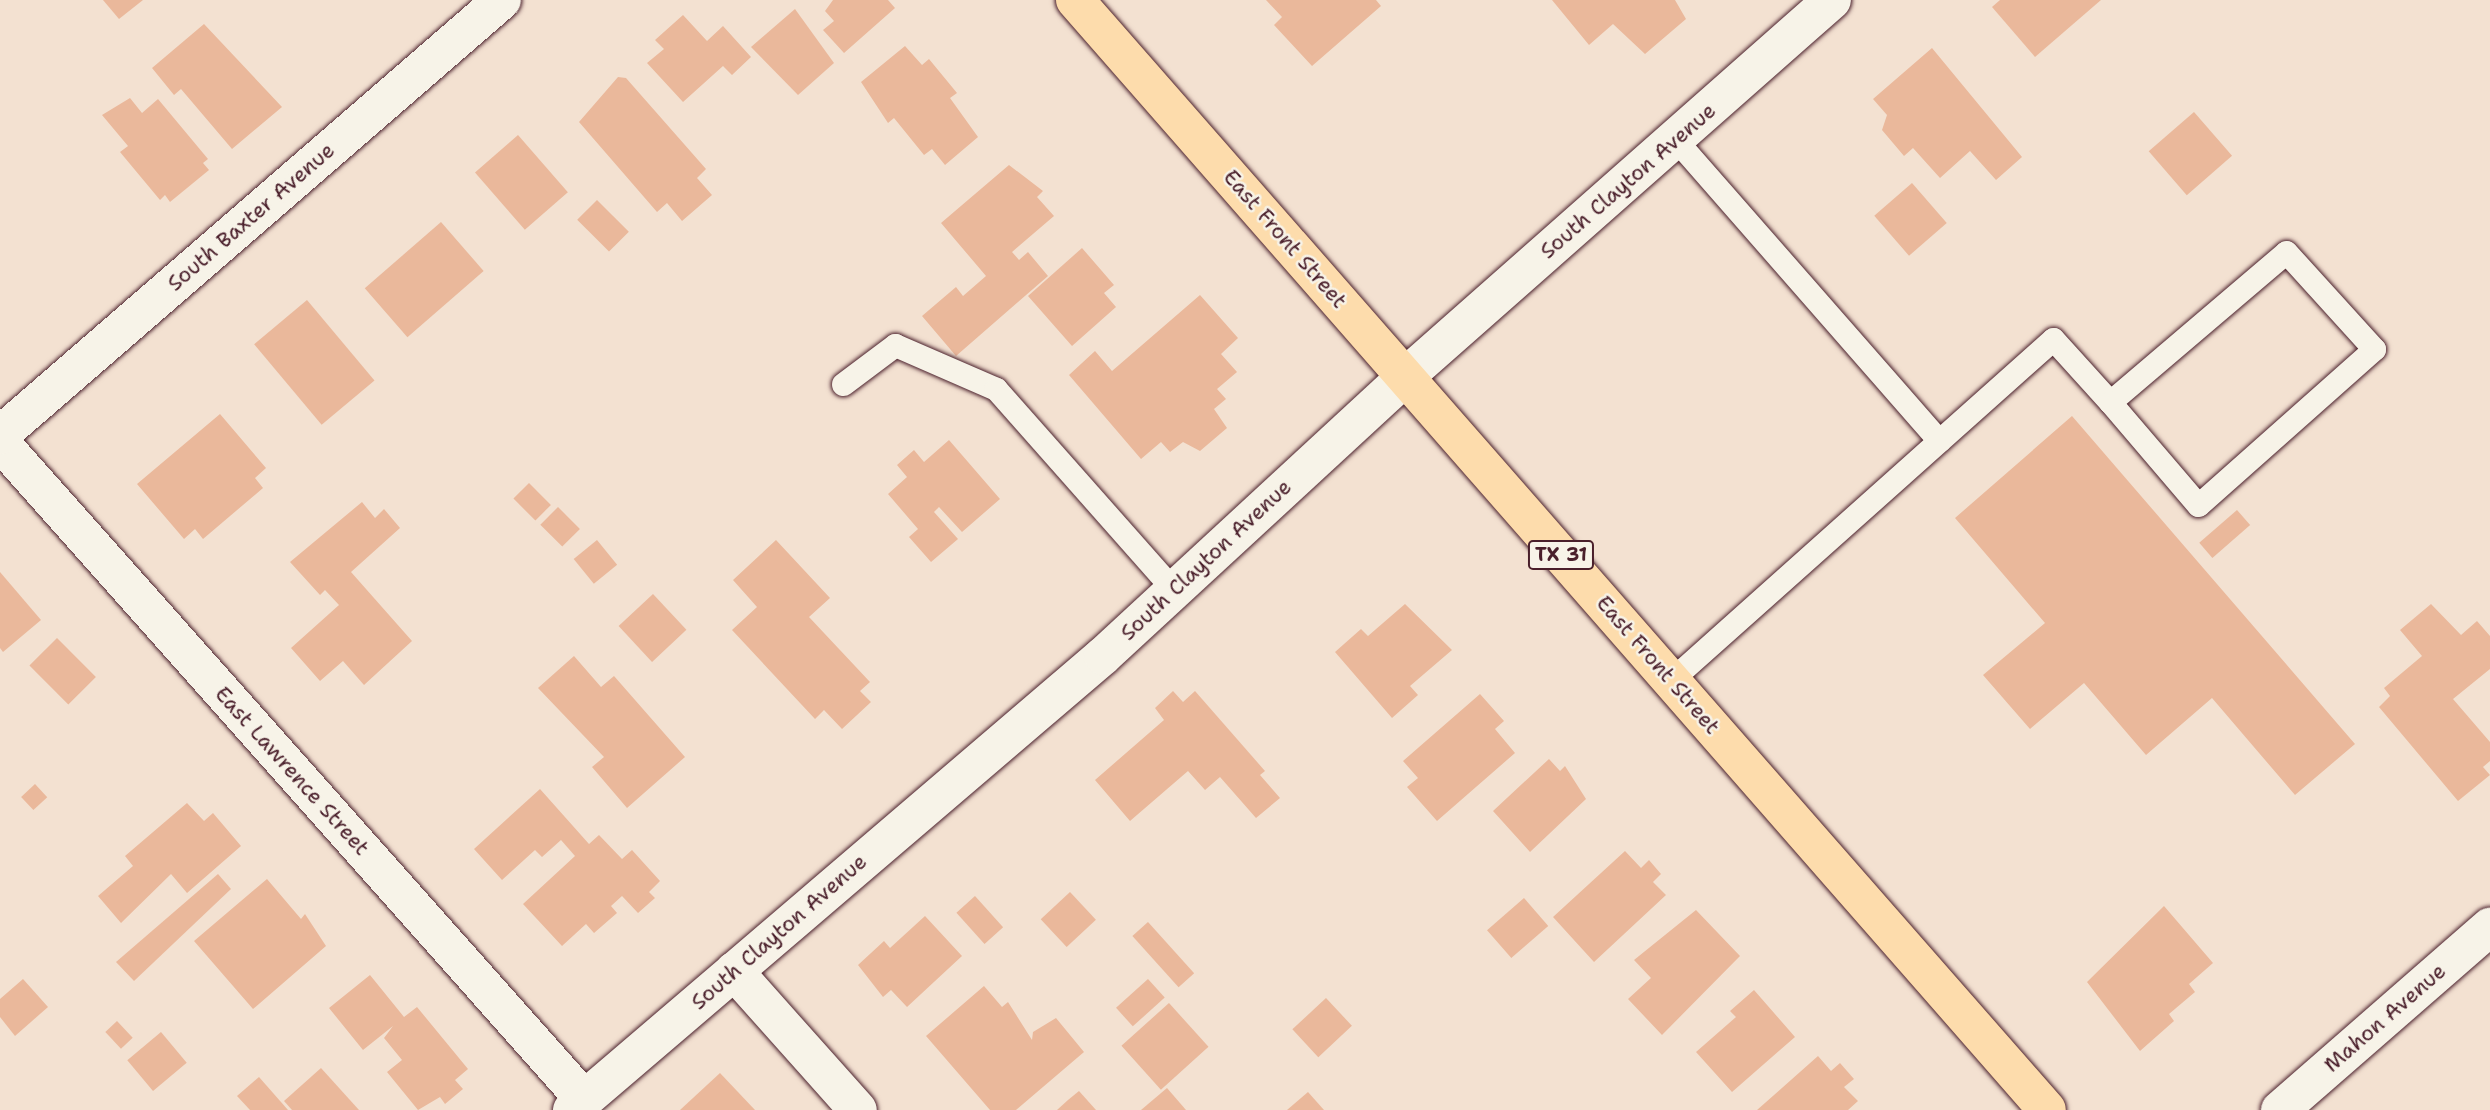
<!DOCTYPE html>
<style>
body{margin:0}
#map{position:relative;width:2490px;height:1110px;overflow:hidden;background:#f3e1d1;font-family:"Shantell Sans",sans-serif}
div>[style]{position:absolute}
.building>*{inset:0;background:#eab89b;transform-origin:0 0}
.roads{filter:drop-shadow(0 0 2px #4a1f2b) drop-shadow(0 0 2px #4a1f2b)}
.lane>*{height:23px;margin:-11.5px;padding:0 11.5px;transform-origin:11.5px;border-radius:11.5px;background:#f7f3e8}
.street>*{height:38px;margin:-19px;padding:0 19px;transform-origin:19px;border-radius:19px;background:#f7f3e8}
.secondary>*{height:38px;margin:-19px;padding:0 19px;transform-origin:19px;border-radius:19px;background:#f7f3e8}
.primary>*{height:38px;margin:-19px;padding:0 19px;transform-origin:19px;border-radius:19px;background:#fddcac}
span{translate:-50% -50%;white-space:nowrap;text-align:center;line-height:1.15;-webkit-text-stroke:5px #f7f3e8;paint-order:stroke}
.shield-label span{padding:2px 5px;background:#f7f3e8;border:2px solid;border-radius:5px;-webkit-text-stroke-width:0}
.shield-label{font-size:19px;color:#4a1f2b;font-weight:700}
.street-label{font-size:21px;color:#4a1f2b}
</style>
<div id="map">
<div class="building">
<div style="clip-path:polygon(103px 0,143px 0,119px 19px)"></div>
<div style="clip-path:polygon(833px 0,888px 0,895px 8px,844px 53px,823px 30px,834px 21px,825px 11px)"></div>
<div style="clip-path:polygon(1266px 0,1376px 0,1381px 6px,1312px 66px,1274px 25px,1282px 17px)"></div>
<div style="clip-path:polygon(1552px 0,1675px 0,1686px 19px,1645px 54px,1613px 24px,1589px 45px)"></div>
<div style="clip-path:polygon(2000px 0,2101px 0,2035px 57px,1992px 7px)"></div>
<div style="clip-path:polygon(795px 9px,834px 63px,798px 95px,751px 47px)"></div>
<div style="clip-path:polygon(683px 15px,707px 41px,723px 26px,751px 57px,732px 75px,723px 66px,683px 102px,647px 63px,664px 49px,655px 40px)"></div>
<div style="clip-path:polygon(204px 24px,282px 107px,232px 149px,181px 89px,174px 95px,152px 68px)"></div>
<div style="clip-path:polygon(905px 46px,922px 65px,929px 59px,957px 93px,950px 98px,978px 137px,945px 165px,932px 149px,924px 155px,894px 118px,888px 123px,861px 82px)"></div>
<div style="clip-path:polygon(1932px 48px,2022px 157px,1996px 180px,1970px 151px,1940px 178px,1913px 148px,1904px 156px,1882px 130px,1887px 115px,1873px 99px)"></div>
<div style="clip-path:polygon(618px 77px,626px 78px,706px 169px,697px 178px,712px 195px,682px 221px,667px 203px,657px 212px,579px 122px)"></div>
<div style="clip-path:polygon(130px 98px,142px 113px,158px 99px,208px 159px,203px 163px,209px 170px,170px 202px,165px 195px,160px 200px,120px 152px,128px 146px,102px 115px)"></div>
<div style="left:2194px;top:112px;width:58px;height:60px;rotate:49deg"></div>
<div style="left:518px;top:135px;width:76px;height:57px;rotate:49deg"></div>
<div style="clip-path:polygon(1009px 165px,1043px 191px,1037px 197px,1054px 216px,1012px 252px,1019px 260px,1028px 252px,1048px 276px,956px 356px,922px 316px,956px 287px,963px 296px,986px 276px,941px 223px)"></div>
<div style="left:1912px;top:183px;width:53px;height:50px;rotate:49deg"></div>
<div style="left:597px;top:200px;width:45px;height:28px;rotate:45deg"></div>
<div style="left:441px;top:222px;width:65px;height:101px;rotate:49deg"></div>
<div style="clip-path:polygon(1082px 248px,1114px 285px,1104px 293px,1116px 307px,1072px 346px,1028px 296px)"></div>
<div style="clip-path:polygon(1200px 295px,1238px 338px,1221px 354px,1237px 372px,1217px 389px,1226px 399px,1214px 409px,1227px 428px,1200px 451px,1183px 442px,1170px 452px,1161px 442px,1141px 459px,1069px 375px,1095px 351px,1112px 371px)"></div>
<div style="left:307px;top:300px;width:105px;height:69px;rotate:50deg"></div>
<div style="clip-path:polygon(220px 414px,266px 468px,255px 478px,263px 488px,203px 539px,195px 529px,184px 539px,137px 484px)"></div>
<div style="clip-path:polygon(2072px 416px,2355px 744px,2295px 795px,2212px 698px,2146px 755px,2084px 683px,2030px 729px,1983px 675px,2045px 623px,1955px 518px)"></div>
<div style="clip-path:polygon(949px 440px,1000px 499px,962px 532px,939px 507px,934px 512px,958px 539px,931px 562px,909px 537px,918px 529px,888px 494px,907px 477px,897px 465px,914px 450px,924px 462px)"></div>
<div style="left:529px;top:483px;width:31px;height:22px;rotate:45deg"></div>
<div style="clip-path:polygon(362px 502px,375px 518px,384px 509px,400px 528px,351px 572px,412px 641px,364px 685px,343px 661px,320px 681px,291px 648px,339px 605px,325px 590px,320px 595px,290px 562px)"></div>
<div style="left:558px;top:507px;width:31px;height:25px;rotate:45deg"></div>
<div style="left:2237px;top:510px;width:20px;height:50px;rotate:49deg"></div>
<div style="left:597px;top:540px;width:32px;height:30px;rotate:51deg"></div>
<div style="clip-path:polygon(776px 540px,830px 598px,809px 617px,870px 682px,860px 691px,871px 702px,842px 729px,824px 710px,815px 719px,732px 630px,757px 607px,733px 580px)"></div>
<div style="clip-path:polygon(0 572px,41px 620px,3px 652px,0 648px)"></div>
<div style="left:653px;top:594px;width:49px;height:47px;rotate:47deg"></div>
<div style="clip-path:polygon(1405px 604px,1452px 650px,1410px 686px,1418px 695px,1392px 718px,1335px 652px,1361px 629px,1368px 636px)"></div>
<div style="clip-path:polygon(2431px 604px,2461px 635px,2477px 621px,2490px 636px,2490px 669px,2453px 699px,2490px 742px,2490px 761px,2483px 767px,2490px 775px,2458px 801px,2379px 707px,2390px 696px,2384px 688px,2422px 656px,2400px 630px)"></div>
<div style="left:57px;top:638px;width:55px;height:39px;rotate:45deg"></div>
<div style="clip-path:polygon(574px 656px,601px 687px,614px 676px,685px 757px,627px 808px,592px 767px,604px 757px,538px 688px)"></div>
<div style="clip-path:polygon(1173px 691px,1183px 702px,1195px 691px,1265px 771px,1260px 775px,1280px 798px,1256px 818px,1220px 777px,1205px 790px,1188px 771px,1130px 821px,1095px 780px,1164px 720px,1155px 708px)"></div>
<div style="clip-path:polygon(1480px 694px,1504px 721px,1495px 729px,1515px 753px,1437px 821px,1407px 787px,1418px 778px,1403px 761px)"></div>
<div style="clip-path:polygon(1549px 759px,1560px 771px,1565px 766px,1586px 799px,1530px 852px,1493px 811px)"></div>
<div style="left:35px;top:784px;width:18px;height:19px;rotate:47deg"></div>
<div style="clip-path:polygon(540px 789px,589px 844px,599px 835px,622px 859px,632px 850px,660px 881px,649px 892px,655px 898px,638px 913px,622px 896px,611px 906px,617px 913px,594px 933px,586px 924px,562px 946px,523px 904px,575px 856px,561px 840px,542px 857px,535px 850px,502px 880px,474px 849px)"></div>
<div style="clip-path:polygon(187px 803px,204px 821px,213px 813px,241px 846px,187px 893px,171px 874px,121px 923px,98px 896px,133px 866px,125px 856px)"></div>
<div style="clip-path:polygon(1625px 851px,1641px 868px,1649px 860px,1661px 874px,1653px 882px,1666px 895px,1594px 962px,1553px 917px)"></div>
<div style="clip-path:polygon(218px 874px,231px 889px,134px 981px,116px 962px)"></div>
<div style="clip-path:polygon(267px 879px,301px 919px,305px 914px,326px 946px,253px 1009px,194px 941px)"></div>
<div style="left:1070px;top:892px;width:38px;height:40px;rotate:47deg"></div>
<div style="left:975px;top:896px;width:42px;height:25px;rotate:48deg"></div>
<div style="left:1524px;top:898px;width:37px;height:49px;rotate:49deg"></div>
<div style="clip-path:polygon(2164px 906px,2213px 963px,2189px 984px,2195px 992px,2169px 1014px,2174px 1021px,2140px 1051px,2087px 982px)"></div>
<div style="clip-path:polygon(1696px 910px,1740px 956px,1662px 1035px,1628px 999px,1651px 978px,1634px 960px)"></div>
<div style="clip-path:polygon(925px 916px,962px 956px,907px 1007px,891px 990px,883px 997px,858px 965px,884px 941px,890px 948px)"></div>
<div style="left:1148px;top:922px;width:69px;height:21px;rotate:48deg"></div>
<div style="clip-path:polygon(370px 975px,404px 1017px,417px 1007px,468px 1069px,455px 1080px,463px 1089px,445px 1104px,440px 1097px,418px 1110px,387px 1072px,402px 1060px,384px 1038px,393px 1026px,363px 1050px,329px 1008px)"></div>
<div style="clip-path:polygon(23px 979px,48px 1007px,15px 1036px,0 1017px,0 999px)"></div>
<div style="left:1148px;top:979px;width:25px;height:43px;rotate:48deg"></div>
<div style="clip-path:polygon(984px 986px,1002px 1007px,1008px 1002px,1032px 1040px,1033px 1032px,1056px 1018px,1084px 1052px,1016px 1110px,990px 1110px,926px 1036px)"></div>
<div style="clip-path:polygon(1754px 990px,1795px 1037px,1732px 1092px,1696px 1052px,1736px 1017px,1730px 1011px)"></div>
<div style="left:1326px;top:998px;width:38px;height:46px;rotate:47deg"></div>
<div style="left:1169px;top:1003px;width:59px;height:64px;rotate:48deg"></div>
<div style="left:117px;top:1021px;width:23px;height:16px;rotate:47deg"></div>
<div style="left:161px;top:1032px;width:40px;height:44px;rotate:50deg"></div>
<div style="clip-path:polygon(1818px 1056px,1831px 1071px,1840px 1063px,1854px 1079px,1844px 1087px,1858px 1101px,1848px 1110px,1757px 1110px)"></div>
<div style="clip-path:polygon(321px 1068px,359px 1110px,292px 1110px,284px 1101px)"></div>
<div style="clip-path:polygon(720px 1073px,755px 1110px,680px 1110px)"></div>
<div style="clip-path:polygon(259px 1077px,288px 1110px,250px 1110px,237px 1096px)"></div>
<div style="clip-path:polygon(1167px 1088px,1186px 1110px,1141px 1110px)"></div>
<div style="clip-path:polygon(1079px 1091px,1096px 1110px,1057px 1110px,1068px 1100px)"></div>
<div style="clip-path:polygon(1308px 1092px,1324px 1110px,1287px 1110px)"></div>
</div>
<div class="roads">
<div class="lane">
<div style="left:1675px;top:139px;width:401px;rotate:48.8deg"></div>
<div style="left:843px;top:384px;width:65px;rotate:-36.9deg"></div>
<div style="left:895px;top:345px;width:110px;rotate:23.5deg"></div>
<div style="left:996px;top:389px;width:268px;rotate:48.5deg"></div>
<div style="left:1671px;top:680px;width:512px;rotate:-41.75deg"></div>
<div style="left:2053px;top:339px;width:85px;rotate:47.9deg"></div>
<div style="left:2110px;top:402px;width:231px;rotate:-40.4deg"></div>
<div style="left:2286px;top:252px;width:131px;rotate:47.8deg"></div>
<div style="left:2374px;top:349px;width:235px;rotate:138.4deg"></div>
<div style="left:2198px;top:505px;width:135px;rotate:-130.5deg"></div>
</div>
<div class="street">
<div style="left:0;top:442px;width:879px;rotate:48.37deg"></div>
<div style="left:734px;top:971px;width:186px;rotate:48.3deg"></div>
<div style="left:572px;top:1110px;width:699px;rotate:-40.53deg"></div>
<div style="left:1103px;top:656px;width:413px;rotate:-42.7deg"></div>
<div style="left:1406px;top:376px;width:568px;rotate:-41.43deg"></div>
<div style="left:2280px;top:1110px;width:279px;rotate:-41.1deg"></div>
</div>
<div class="secondary">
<div style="left:0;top:435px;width:664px;rotate:-40.91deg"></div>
</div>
<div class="primary">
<div style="left:1075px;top:0;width:1475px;rotate:48.79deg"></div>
</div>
</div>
<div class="shield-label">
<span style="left:1561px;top:555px">TX 31</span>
</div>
<div class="street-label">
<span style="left:1628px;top:181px;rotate:-41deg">South Clayton Avenue</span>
<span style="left:251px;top:217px;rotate:-41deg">South Baxter Avenue</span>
<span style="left:1285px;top:239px;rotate:49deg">East Front Street</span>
<span style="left:1206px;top:560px;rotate:-43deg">South Clayton Avenue</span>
<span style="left:1658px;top:665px;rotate:49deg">East Front Street</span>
<span style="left:292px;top:771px;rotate:48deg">East Lawrence Street</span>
<span style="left:779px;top:932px;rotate:-41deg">South Clayton Avenue</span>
<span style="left:2385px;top:1018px;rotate:-41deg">Mahon Avenue</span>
</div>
</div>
